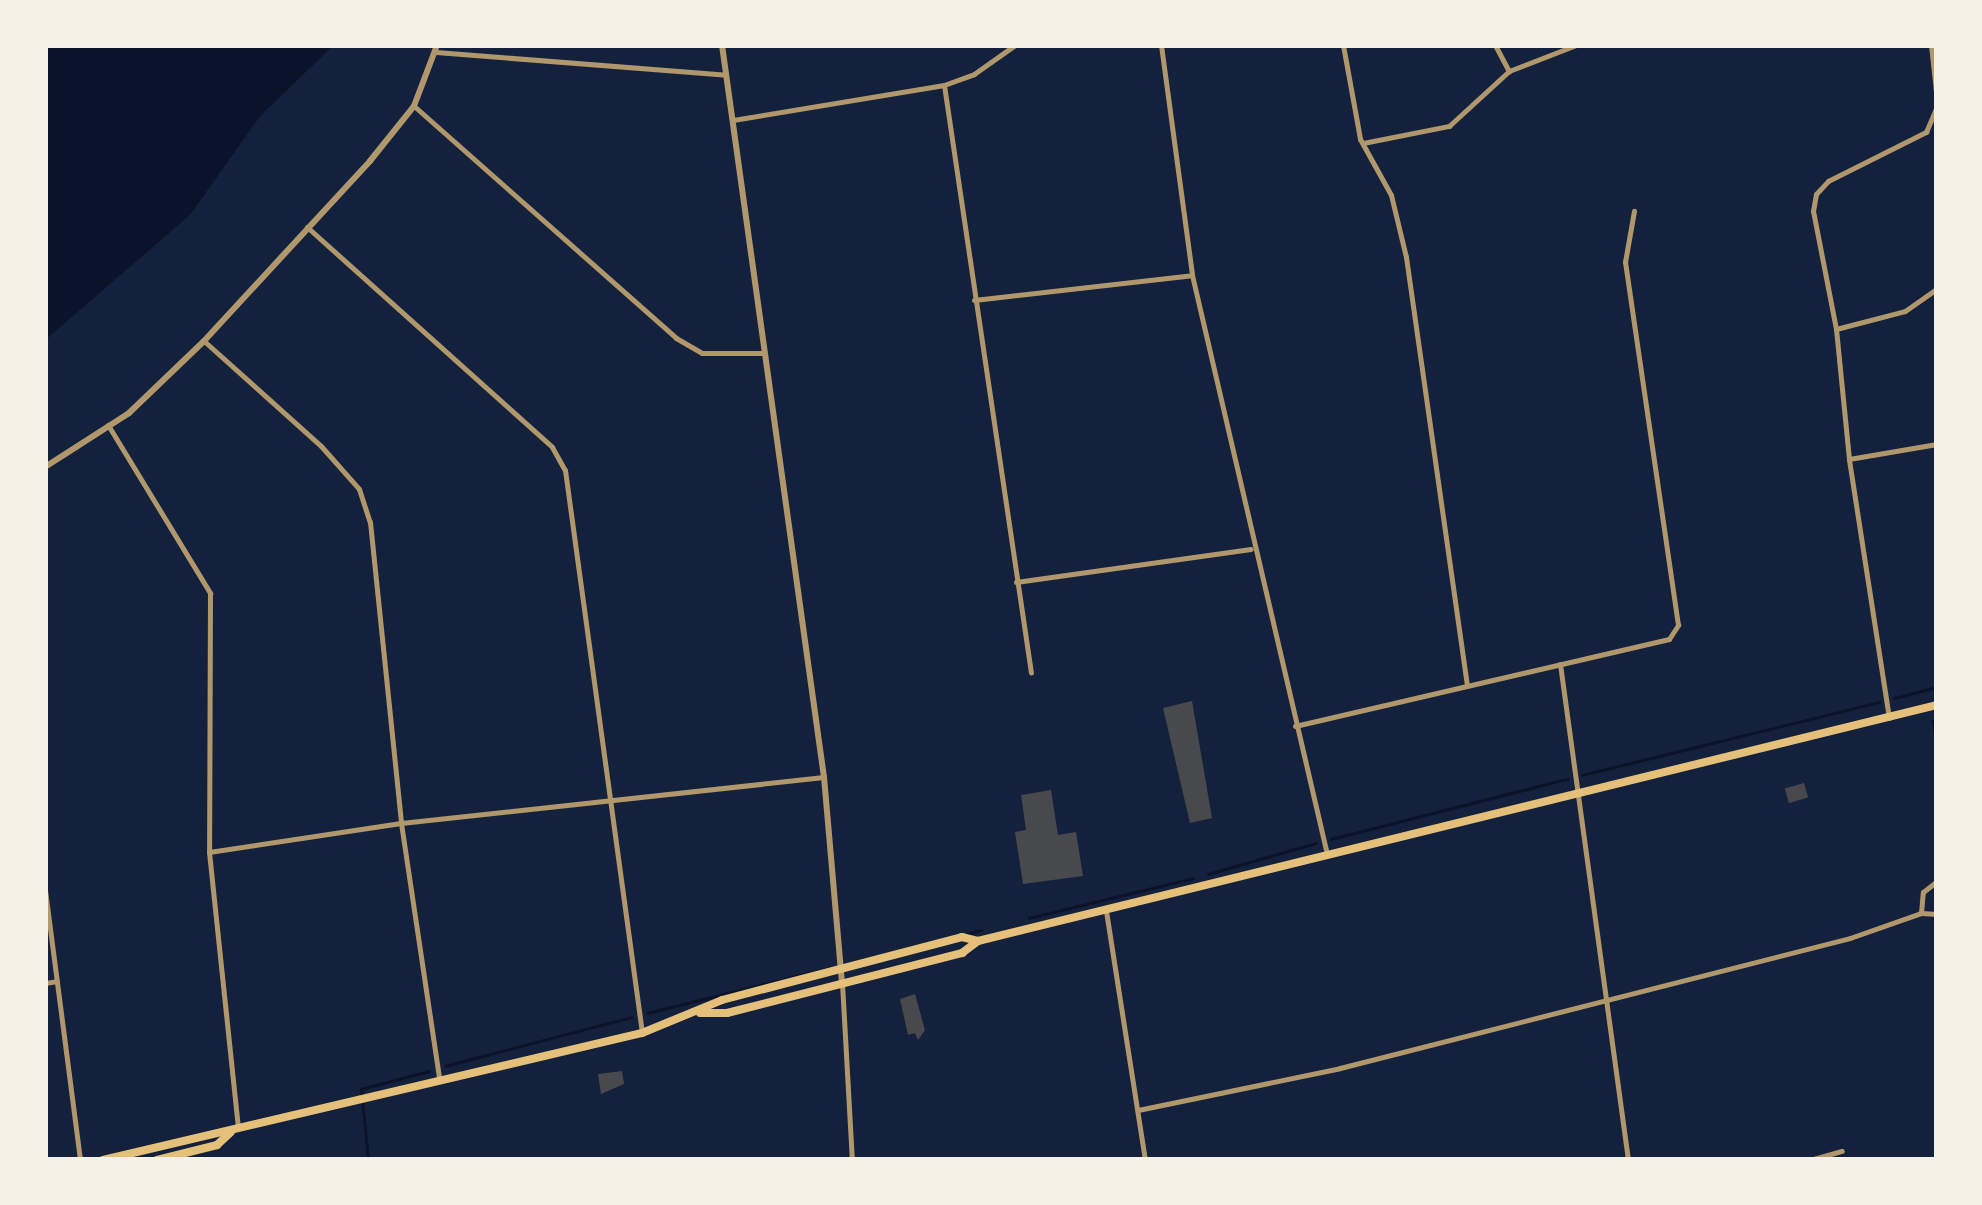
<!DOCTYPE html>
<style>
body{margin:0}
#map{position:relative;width:1982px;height:1205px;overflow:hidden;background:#14213d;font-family:"Roboto Condensed",sans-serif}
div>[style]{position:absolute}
.water>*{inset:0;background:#0b132b}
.stream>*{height:2.5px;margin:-1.25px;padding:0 1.25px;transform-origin:1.25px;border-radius:1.25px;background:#0b132b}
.building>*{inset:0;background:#48494c;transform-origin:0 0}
.minor>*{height:5px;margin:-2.5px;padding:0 2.5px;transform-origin:2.5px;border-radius:2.5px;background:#b1986c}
.tertiary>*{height:6px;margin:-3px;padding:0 3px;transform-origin:3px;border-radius:3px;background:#b1986c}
.secondary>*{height:8px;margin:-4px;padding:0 4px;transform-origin:4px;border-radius:4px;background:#e5c07b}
span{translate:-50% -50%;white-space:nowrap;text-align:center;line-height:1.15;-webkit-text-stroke:8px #f6f1e7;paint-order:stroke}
.frame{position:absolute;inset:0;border:48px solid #f6f1e7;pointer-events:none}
</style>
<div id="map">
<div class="water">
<div style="clip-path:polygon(45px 45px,334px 45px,261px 115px,190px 215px,45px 340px)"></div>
</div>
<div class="stream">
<div style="left:1894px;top:698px;width:44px;rotate:-14.3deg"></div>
<div style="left:1933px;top:721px;width:17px;rotate:77deg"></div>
<div style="left:1582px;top:775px;width:306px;rotate:-13.8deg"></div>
<div style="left:1331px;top:839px;width:244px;rotate:-14.3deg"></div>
<div style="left:1208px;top:874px;width:112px;rotate:-16deg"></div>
<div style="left:1029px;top:918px;width:169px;rotate:-13.7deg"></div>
<div style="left:963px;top:935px;width:19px;rotate:-16deg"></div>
<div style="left:784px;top:979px;width:47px;rotate:-13.4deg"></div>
<div style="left:647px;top:1013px;width:137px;rotate:-13.9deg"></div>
<div style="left:445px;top:1066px;width:193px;rotate:-14.7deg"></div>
<div style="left:368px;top:1160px;width:71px;rotate:-95.6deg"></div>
<div style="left:361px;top:1089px;width:70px;rotate:-14.8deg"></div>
</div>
<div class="building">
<div style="clip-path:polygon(1192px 701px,1212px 818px,1190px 823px,1163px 708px)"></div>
<div style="left:1804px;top:783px;width:15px;height:20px;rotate:74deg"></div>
<div style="clip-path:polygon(1051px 790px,1058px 835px,1076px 832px,1083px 876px,1023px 884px,1015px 832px,1026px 830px,1021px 795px)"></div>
<div style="clip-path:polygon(915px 994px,925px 1030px,918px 1040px,915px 1033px,908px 1035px,900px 999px)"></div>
<div style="clip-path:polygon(622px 1071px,624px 1084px,601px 1094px,598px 1074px)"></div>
</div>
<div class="minor">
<div style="left:1161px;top:45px;width:232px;rotate:82.3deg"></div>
<div style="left:1192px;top:275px;width:595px;rotate:76.88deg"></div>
<div style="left:1343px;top:45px;width:96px;rotate:79.7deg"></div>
<div style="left:1360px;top:139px;width:64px;rotate:61deg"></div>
<div style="left:1391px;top:195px;width:64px;rotate:76.4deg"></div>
<div style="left:1406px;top:257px;width:433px;rotate:81.9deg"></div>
<div style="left:1495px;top:45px;width:30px;rotate:62deg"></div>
<div style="left:1931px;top:45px;width:56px;rotate:83.9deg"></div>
<div style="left:436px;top:52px;width:291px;rotate:4.5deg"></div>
<div style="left:944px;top:85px;width:594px;rotate:81.58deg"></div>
<div style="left:414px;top:106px;width:350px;rotate:41.5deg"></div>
<div style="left:676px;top:338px;width:30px;rotate:30deg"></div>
<div style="left:702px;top:353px;width:62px"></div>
<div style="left:733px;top:120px;width:214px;rotate:-9.4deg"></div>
<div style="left:944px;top:85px;width:32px;rotate:-20deg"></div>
<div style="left:974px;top:74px;width:50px;rotate:-35.3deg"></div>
<div style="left:1363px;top:143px;width:88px;rotate:-11.2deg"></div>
<div style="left:1449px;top:126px;width:81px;rotate:-42.5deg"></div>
<div style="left:1509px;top:71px;width:72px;rotate:-21.2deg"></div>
<div style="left:307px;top:227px;width:329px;rotate:41.9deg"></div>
<div style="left:552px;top:447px;width:26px;rotate:61deg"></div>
<div style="left:565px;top:470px;width:568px;rotate:82.21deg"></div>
<div style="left:974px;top:300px;width:219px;rotate:-6.5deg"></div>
<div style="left:1836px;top:329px;width:71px;rotate:-14.6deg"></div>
<div style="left:1905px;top:311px;width:39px;rotate:-35deg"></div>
<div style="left:204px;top:341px;width:157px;rotate:41.9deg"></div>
<div style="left:321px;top:446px;width:57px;rotate:48.5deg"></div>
<div style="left:359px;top:489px;width:35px;rotate:72deg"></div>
<div style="left:370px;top:522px;width:303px;rotate:84.1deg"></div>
<div style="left:401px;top:823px;width:258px;rotate:81.5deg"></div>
<div style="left:108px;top:425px;width:197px;rotate:58.7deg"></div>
<div style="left:210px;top:593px;width:259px;rotate:90.2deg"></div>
<div style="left:209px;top:852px;width:277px;rotate:84deg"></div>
<div style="left:1849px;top:459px;width:89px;rotate:-9.7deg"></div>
<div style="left:1016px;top:582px;width:237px;rotate:-8deg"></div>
<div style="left:1560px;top:664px;width:501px;rotate:82.19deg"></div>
<div style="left:1889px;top:718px;width:262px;rotate:-98.8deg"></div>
<div style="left:1849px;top:459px;width:131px;rotate:-95.7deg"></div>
<div style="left:1836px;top:329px;width:120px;rotate:-101deg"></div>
<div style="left:1813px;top:211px;width:17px;rotate:-80deg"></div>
<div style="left:1816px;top:194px;width:18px;rotate:-47deg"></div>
<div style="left:1828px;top:181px;width:110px;rotate:-26.6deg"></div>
<div style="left:1926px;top:132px;width:28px;rotate:-67deg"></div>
<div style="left:1295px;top:726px;width:384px;rotate:-13.1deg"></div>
<div style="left:1669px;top:639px;width:17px;rotate:-57deg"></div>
<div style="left:1678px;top:625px;width:367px;rotate:-98.3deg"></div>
<div style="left:1625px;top:262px;width:52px;rotate:-80deg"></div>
<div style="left:209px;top:852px;width:194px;rotate:-8.6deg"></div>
<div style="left:401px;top:823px;width:425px;rotate:-6.2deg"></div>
<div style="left:45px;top:890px;width:272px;rotate:82.6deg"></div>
<div style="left:1106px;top:911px;width:252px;rotate:81.1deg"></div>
<div style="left:1921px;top:913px;width:21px;rotate:-85deg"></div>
<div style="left:1923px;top:892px;width:18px;rotate:-38deg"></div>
<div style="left:45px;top:983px;width:12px;rotate:-9deg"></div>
<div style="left:842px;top:983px;width:177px;rotate:86.8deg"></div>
<div style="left:1138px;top:1110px;width:206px;rotate:-11.7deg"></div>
<div style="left:1340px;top:1068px;width:526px;rotate:-14.3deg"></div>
<div style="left:1850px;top:938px;width:75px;rotate:-19.4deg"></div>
<div style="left:1921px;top:913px;width:16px;rotate:4deg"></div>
<div style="left:1810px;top:1160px;width:33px;rotate:-16deg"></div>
</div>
<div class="tertiary">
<div style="left:722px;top:45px;width:739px;rotate:82.07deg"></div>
<div style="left:824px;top:777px;width:207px;rotate:85deg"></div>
<div style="left:45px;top:467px;width:100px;rotate:-32.7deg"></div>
<div style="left:129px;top:413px;width:104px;rotate:-43.8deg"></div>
<div style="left:204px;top:341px;width:245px;rotate:-47.3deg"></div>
<div style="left:370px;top:161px;width:70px;rotate:-51.3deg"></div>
<div style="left:414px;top:106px;width:65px;rotate:-69.3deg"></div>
</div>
<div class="secondary">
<div style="left:700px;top:1013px;width:27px"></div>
<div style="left:727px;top:1013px;width:243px;rotate:-14.3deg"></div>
<div style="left:962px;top:953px;width:20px;rotate:-37deg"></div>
<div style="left:978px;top:941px;width:988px;rotate:-13.83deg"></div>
<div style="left:103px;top:1160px;width:554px;rotate:-13.26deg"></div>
<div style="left:642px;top:1033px;width:87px;rotate:-22.4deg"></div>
<div style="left:722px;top:1000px;width:248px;rotate:-14.7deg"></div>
<div style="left:962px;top:937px;width:16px;rotate:14deg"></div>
<div style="left:157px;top:1160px;width:62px;rotate:-14deg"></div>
<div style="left:217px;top:1145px;width:19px;rotate:-43deg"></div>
</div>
<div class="frame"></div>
</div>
